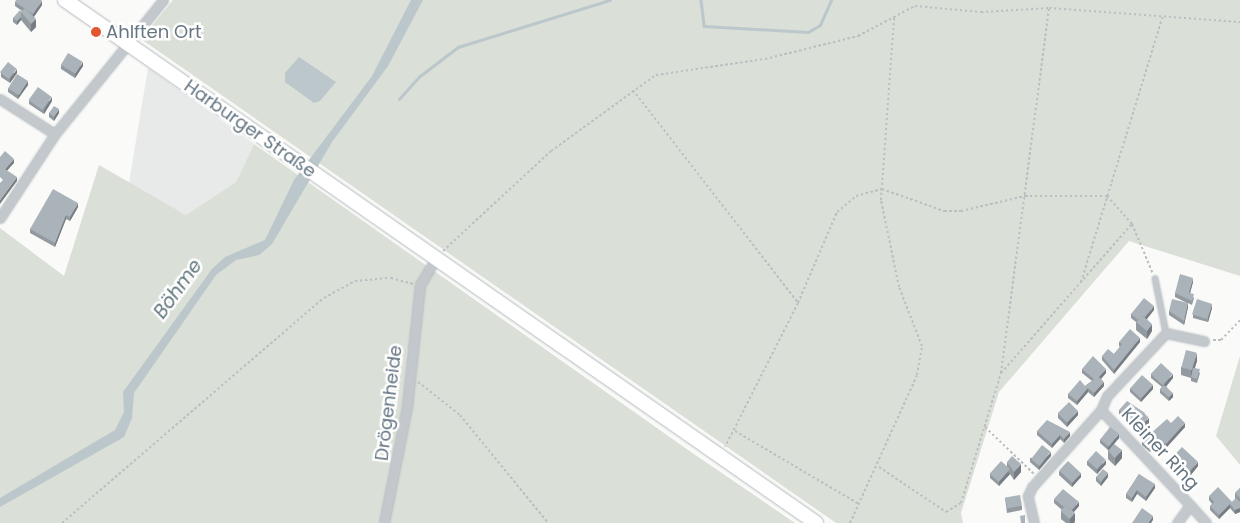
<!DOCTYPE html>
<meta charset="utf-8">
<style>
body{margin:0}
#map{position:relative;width:1240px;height:523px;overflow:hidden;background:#fafaf8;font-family:Poppins,sans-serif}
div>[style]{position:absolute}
.built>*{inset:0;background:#e8e9e9}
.green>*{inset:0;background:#dadfd7}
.water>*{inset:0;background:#bbc7cb}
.stream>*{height:2.5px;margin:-1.25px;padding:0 1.25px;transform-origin:1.25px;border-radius:1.25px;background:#bbc7cb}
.path>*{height:2px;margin-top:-1px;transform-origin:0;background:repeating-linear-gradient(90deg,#bbbfc2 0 2.5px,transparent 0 5px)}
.roads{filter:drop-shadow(0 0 1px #b3babf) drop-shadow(0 0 1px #b3babf)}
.service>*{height:4.5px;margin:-2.25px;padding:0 2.25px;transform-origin:2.25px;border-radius:2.25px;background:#c3c8cc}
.minor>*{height:9px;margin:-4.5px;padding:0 4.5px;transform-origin:4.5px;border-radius:4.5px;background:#c3c8cc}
.secondary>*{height:14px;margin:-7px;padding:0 7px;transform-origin:7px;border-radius:7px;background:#fff}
.wall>*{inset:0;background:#929a9f}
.shaded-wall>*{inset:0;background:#777d82}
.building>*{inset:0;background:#aab3b9;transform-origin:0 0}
.dots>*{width:14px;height:14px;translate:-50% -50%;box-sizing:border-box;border:2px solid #fff;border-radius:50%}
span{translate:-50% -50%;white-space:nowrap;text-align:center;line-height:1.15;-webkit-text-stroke:5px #fff;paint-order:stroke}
.poi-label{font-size:18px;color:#657683}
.left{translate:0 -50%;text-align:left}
.street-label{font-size:18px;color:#657683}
.water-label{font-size:19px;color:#60757c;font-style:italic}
</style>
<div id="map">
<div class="built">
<div style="clip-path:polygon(148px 68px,254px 144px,236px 182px,186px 215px,129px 183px)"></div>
</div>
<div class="green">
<div style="clip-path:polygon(173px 0,1240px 0,1240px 276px,1129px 241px,999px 392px,961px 513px,963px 523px,836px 523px,141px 39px)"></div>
<div style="clip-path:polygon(254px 144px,691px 452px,795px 523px,0 523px,0 228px,64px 276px,99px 165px,186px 215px,236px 182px)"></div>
<div style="clip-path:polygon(1240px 356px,1240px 465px,1216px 436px)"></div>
</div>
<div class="water">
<div style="clip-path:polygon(411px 0,423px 0,388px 66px,332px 142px,272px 244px,259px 255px,236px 260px,216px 275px,134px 393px,132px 418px,124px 437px,0 507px,0 498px,115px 430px,124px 412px,123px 392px,212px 269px,225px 257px,265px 240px,294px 180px,372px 76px)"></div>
<div style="clip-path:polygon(299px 57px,336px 82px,320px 101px,314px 103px,285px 82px,285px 73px)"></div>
</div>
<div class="stream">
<div style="left:701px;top:0;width:26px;rotate:83deg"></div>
<div style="left:704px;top:26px;width:104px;rotate:3.3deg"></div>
<div style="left:808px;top:32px;width:14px;rotate:-30deg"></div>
<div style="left:820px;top:25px;width:27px;rotate:-66deg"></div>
<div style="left:399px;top:99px;width:31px;rotate:-48deg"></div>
<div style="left:420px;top:76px;width:48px;rotate:-37.3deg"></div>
<div style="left:458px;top:47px;width:159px;rotate:-17.2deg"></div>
</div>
<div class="path">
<div style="left:633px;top:90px;width:269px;rotate:52.2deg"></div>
<div style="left:798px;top:303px;width:161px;rotate:116.9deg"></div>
<div style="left:443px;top:251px;width:147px;rotate:-42.8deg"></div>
<div style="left:551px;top:151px;width:130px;rotate:-35.9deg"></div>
<div style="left:656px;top:75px;width:110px;rotate:-8.4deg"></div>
<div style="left:765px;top:59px;width:96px;rotate:-13.9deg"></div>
<div style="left:858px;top:36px;width:64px;rotate:-27.8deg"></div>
<div style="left:915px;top:6px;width:66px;rotate:5.2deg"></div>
<div style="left:981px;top:12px;width:68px;rotate:-3.4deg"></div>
<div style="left:1049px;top:8px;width:192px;rotate:4.2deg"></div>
<div style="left:1081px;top:282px;width:278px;rotate:-72.9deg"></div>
<div style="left:798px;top:303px;width:99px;rotate:-66.8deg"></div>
<div style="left:837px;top:212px;width:25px;rotate:-40deg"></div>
<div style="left:856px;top:196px;width:27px;rotate:-15deg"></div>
<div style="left:882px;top:189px;width:66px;rotate:19.5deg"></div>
<div style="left:944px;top:211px;width:17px"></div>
<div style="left:961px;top:211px;width:66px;rotate:-13.2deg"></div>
<div style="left:1025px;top:196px;width:82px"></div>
<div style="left:1107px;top:196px;width:38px;rotate:48deg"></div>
<div style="left:1213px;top:340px;width:8px"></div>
<div style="left:1221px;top:340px;width:28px;rotate:-46deg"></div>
<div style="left:1001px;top:373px;width:198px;rotate:-48.7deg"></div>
<div style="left:1132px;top:224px;width:54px;rotate:67.2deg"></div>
<div style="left:418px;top:382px;width:53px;rotate:38.2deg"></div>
<div style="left:460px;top:415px;width:139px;rotate:50.8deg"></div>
<div style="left:985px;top:427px;width:68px;rotate:43.8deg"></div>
<div style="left:735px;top:431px;width:144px;rotate:30.5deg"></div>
<div style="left:879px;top:467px;width:81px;rotate:33.9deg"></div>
<div style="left:946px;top:512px;width:17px;rotate:-31deg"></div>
<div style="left:961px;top:503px;width:136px;rotate:-72.9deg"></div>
<div style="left:1001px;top:373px;width:368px;rotate:-82.5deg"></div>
<div style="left:62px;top:523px;width:345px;rotate:-40.7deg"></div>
<div style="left:324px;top:298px;width:35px;rotate:-29deg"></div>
<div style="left:355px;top:281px;width:36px;rotate:-5deg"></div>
<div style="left:391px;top:278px;width:23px;rotate:15deg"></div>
<div style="left:850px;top:523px;width:162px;rotate:-65.6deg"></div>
<div style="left:917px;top:375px;width:29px;rotate:-80deg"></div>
<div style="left:922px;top:346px;width:63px;rotate:-111.3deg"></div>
<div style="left:899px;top:287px;width:89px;rotate:-101.7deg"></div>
<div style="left:881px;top:200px;width:183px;rotate:-85.9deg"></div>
</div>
<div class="roads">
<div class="service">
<div style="left:1155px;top:278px;width:56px;rotate:78.7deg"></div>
</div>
<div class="minor">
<div style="left:0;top:99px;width:65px;rotate:32.5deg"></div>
<div style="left:0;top:218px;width:100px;rotate:-56.8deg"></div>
<div style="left:55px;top:134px;width:172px;rotate:-51.1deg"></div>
<div style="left:1101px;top:410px;width:15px;rotate:-67deg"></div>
<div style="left:1107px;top:396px;width:86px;rotate:-46.9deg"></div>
<div style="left:1166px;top:333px;width:39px;rotate:12deg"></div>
<div style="left:384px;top:523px;width:118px;rotate:-78.8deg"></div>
<div style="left:407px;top:407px;width:123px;rotate:-83.9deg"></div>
<div style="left:420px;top:285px;width:31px;rotate:-59deg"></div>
<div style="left:1034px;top:523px;width:28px;rotate:-103deg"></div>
<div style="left:1028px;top:496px;width:10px;rotate:-66deg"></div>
<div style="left:1032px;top:487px;width:103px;rotate:-48.1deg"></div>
<div style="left:1101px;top:410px;width:130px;rotate:46.9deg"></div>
<div style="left:1177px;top:523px;width:22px;rotate:-54deg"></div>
<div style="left:1190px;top:505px;width:24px;rotate:48deg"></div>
</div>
<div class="secondary">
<div style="left:65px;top:0;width:915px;rotate:34.85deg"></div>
</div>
</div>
<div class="wall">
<div style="clip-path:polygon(15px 2px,42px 5px,34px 17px,36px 27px,31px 32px,21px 20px,17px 25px,13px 22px,13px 18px,22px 11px,15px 6px)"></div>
<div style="clip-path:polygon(61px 65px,83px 66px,75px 78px,61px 69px)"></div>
<div style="clip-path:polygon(1px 73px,17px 73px,10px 83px,1px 77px)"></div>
<div style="clip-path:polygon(28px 85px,18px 99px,8px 92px,8px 88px)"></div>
<div style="clip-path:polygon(29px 100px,52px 101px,44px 114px,29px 104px)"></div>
<div style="clip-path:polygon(49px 113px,59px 113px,54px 121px,49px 117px)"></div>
<div style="clip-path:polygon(78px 207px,70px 221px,66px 219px,55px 247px,30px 233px,30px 229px)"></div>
<div style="clip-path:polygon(1193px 282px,1190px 293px,1194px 298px,1192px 305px,1188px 303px,1188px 307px,1184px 325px,1169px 315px,1169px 311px,1187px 303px,1175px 297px,1175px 293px)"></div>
<div style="clip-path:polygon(1212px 308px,1208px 322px,1193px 318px,1193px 314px)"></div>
<div style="clip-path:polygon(1154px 310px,1147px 319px,1152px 331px,1147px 339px,1136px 330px,1136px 322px,1131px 318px,1131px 314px)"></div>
<div style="clip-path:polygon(1119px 342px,1140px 342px,1114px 374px,1102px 360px,1102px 356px,1114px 354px,1120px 347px,1119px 346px)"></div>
<div style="clip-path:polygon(1197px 361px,1195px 368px,1200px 373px,1197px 383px,1191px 381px,1191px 378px,1181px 375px,1181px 367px)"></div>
<div style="clip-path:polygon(1082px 369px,1106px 373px,1101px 379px,1104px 386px,1094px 397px,1088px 392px,1077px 405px,1068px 398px,1068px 394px,1085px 386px,1092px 381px,1082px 373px)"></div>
<div style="clip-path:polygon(1151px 374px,1173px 378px,1166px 386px,1173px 397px,1169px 401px,1160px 393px,1160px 389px,1162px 387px,1151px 378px)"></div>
<div style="clip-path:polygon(1130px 388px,1153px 389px,1141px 402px,1130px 392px)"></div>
<div style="clip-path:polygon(1119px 410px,1145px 415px,1149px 426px,1141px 435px,1119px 414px)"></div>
<div style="clip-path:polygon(1058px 414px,1078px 415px,1067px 427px,1058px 418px)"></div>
<div style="clip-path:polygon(1171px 423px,1185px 427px,1166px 448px,1157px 444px,1150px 452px,1142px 445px,1142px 441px)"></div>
<div style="clip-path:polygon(1037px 431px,1070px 436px,1064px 443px,1060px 439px,1052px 448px,1037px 435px)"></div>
<div style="clip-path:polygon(1119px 438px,1114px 444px,1122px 458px,1115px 466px,1108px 459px,1108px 450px,1100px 443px,1100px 439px)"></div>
<div style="clip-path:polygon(1051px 456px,1039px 470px,1030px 462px,1030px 458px)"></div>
<div style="clip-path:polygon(1174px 456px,1198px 466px,1190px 476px,1174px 460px)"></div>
<div style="clip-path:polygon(1087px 461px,1106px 464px,1097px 474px,1087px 465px)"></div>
<div style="clip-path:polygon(1007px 462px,1021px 472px,1014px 480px,1010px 474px,999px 486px,990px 478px,990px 474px,1007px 466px)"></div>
<div style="clip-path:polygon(1059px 471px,1081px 477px,1072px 487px,1059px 475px)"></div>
<div style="clip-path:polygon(1139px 474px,1155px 488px,1146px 501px,1137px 494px,1132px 502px,1126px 498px,1126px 494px)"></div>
<div style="clip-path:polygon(1096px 477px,1108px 477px,1101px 486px,1096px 481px)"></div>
<div style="clip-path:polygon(1240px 488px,1240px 512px,1235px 514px,1230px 508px,1219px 519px,1210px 510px,1210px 506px,1212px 504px,1209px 500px,1209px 496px,1232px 502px,1235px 500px,1235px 493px)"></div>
<div style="clip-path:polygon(1005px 498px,1022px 506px,1022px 510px,1007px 513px)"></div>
<div style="clip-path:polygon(1054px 499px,1079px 506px,1074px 512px,1075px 521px,1074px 523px,1066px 523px,1061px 519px,1061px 511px,1062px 510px,1054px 503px)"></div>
</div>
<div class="shaded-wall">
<div style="clip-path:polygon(42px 1px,42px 5px,33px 18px,33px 14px)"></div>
<div style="clip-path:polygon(21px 17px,21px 20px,17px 25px,17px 21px)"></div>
<div style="clip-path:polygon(36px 19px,36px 27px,31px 32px,31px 24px)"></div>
<div style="clip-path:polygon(83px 62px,83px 66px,75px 78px,75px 74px)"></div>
<div style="clip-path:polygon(17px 69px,17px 73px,10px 83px,10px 79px)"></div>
<div style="clip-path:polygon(28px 81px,28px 85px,18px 99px,18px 95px)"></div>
<div style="clip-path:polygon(52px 97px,52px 101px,44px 114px,44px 110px)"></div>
<div style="clip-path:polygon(59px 109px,59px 113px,54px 121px,54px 117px)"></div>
<div style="clip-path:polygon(14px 159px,14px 163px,5px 173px,5px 169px)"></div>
<div style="clip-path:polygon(17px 177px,17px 181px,0 204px,0 200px)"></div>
<div style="clip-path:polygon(78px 203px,78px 207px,70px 221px,70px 217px)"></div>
<div style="clip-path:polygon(66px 215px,66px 219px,55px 247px,55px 243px)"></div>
<div style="clip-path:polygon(1193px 278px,1193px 282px,1189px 297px,1189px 293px)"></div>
<div style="clip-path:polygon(1188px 303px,1188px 307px,1184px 325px,1184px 321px)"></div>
<div style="clip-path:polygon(1212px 304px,1212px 308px,1208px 322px,1208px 318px)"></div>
<div style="clip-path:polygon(1154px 306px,1154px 310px,1141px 326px,1141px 322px)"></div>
<div style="clip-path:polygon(1152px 324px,1152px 331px,1147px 339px,1147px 331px)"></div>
<div style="clip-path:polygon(1140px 338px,1140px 342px,1114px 374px,1114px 370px)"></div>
<div style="clip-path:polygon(1197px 353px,1197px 361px,1191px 378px,1191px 370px)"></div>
<div style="clip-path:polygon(1106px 369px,1106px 373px,1099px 381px,1099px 377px)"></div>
<div style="clip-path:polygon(1173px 374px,1173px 378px,1164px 389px,1164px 385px)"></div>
<div style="clip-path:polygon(1104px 382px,1104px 386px,1094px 397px,1094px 393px)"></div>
<div style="clip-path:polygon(1153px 385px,1153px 389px,1141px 402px,1141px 398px)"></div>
<div style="clip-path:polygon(1088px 388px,1088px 392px,1077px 405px,1077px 401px)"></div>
<div style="clip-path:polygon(1173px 393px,1173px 397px,1169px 401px,1169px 397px)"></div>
<div style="clip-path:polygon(1078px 411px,1078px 415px,1067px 427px,1067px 423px)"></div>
<div style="clip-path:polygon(1149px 418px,1149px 426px,1141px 435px,1141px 427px)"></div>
<div style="clip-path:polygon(1185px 423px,1185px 427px,1166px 448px,1166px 444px)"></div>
<div style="clip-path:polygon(1070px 432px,1070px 436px,1064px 443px,1064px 439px)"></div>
<div style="clip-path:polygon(1119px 434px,1119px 438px,1108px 451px,1108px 447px)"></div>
<div style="clip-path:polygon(1060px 435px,1060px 439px,1052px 448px,1052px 444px)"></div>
<div style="clip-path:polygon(1157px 440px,1157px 444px,1150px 452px,1150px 448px)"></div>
<div style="clip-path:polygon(1122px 450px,1122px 458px,1115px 466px,1115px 458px)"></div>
<div style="clip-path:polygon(1051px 452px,1051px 456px,1039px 470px,1039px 466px)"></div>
<div style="clip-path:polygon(1106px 460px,1106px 464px,1097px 474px,1097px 470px)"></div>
<div style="clip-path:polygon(1198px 462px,1198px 466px,1190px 476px,1190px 472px)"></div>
<div style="clip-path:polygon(1021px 464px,1021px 472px,1014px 480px,1014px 472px)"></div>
<div style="clip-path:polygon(1008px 472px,1010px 474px,999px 486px,999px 482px)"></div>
<div style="clip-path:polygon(1081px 473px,1081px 477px,1072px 487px,1072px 483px)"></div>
<div style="clip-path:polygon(1108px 473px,1108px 477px,1101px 486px,1101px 482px)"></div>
<div style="clip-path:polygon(1155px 484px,1155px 488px,1146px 501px,1146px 497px)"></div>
<div style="clip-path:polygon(1137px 490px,1137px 494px,1132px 502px,1132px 498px)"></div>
<div style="clip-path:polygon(1079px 502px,1079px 506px,1070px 516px,1070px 512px)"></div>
<div style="clip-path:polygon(1230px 504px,1230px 508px,1219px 519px,1219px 515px)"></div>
<div style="clip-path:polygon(1240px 508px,1240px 512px,1235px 514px,1235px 510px)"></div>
<div style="clip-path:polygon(1075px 513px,1075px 521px,1074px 523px,1070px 523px,1070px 519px)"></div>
<div style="clip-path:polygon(1153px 516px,1153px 520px,1151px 523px,1148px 523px)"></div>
</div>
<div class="building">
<div style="clip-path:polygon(16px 0,41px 0,42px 1px,33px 14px,15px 2px)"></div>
<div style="clip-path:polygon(25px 8px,36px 19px,31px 24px,21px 12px)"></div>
<div style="clip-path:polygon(20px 10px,21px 12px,21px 17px,17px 21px,13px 18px)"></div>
<div style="left:68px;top:53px;width:17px;height:14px;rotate:31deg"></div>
<div style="left:8px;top:62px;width:11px;height:13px;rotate:38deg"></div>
<div style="left:17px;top:74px;width:13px;height:17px;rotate:32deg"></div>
<div style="left:38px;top:87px;width:17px;height:16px;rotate:36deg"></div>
<div style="clip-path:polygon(54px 106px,59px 109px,54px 117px,49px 113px)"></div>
<div style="clip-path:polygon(5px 151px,14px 159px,5px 169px,17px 177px,0 200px,0 183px,3px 180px,0 177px,0 157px)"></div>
<div style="clip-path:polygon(53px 189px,78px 203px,70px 217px,66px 215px,55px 243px,30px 229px)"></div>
<div style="clip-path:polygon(1180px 274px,1193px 278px,1189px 293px,1194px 294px,1192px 301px,1175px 293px)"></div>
<div style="clip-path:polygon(1144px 298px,1154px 306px,1145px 317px,1143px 316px,1138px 320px,1131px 314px)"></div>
<div style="clip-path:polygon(1172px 299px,1188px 303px,1184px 321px,1169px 311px)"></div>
<div style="left:1197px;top:299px;width:16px;height:16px;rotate:18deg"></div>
<div style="clip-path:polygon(1143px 316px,1152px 324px,1147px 331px,1136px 322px)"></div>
<div style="clip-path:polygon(1130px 329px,1140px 338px,1114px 370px,1102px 356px,1108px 349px,1114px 354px,1122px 344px,1119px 342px)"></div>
<div style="left:1186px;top:350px;width:11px;height:18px;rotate:15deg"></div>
<div style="clip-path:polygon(1093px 356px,1106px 369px,1099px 377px,1104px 382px,1094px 393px,1088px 388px,1077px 401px,1068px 394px,1080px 380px,1085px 386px,1094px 379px,1082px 369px)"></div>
<div style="left:1161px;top:363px;width:16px;height:15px;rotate:43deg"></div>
<div style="clip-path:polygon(1193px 368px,1200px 369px,1197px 379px,1191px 377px)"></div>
<div style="left:1142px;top:375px;width:15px;height:18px;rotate:42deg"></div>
<div style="left:1164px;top:385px;width:12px;height:6px;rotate:42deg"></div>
<div style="clip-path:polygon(1127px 401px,1145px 413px,1144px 414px,1143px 412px,1135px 421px,1135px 425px,1119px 410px)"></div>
<div style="left:1069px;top:402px;width:13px;height:16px;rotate:45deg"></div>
<div style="left:1143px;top:412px;width:8px;height:12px;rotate:45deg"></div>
<div style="clip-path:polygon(1178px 416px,1185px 423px,1166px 444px,1157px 440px,1150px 448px,1142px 441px,1167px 419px,1171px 423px)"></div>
<div style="clip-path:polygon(1047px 420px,1070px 432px,1064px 439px,1060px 435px,1052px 444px,1037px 431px)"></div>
<div style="left:1110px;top:427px;width:11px;height:16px;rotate:38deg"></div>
<div style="clip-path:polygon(1114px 444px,1122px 450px,1115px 458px,1108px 451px)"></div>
<div style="left:1042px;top:445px;width:11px;height:18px;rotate:38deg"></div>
<div style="left:1182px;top:447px;width:22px;height:12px;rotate:43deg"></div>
<div style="left:1096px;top:451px;width:13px;height:13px;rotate:42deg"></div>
<div style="clip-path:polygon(1012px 456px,1021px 464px,1014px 472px,1007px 462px)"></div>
<div style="left:1001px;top:461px;width:12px;height:17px;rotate:42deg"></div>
<div style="left:1068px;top:461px;width:18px;height:13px;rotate:43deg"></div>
<div style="clip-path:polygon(1103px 469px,1108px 473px,1101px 482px,1096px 477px)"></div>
<div style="clip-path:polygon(1139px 474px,1155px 484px,1146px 497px,1137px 490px,1132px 498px,1126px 494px)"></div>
<div style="clip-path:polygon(1218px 487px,1232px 502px,1236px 498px,1240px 502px,1240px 508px,1235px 510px,1230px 504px,1219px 515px,1210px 506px,1214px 502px,1209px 496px)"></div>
<div style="clip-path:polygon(1240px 488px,1240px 498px,1235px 493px)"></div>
<div style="clip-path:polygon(1063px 489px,1079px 502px,1072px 510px,1066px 505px,1064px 507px,1054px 499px)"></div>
<div style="left:1020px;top:495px;width:11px;height:15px;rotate:80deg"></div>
<div style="left:1066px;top:505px;width:12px;height:8px;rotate:42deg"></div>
<div style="clip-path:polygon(1142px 508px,1153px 516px,1148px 523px,1132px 523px)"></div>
<div style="clip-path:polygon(1025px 515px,1025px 523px,1021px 523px,1020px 516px)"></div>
</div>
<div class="dots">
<div style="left:96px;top:32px;background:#e4572e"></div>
</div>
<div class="poi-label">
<span class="left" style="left:106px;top:32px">Ahlften Ort</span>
</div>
<div class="street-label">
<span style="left:250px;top:129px;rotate:35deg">Harburger Straße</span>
<span style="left:389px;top:403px;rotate:-83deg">Drögenheide</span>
<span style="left:1160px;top:449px;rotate:47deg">Kleiner Ring</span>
</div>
<div class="water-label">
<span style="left:178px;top:289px;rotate:-54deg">Böhme</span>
</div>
</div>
